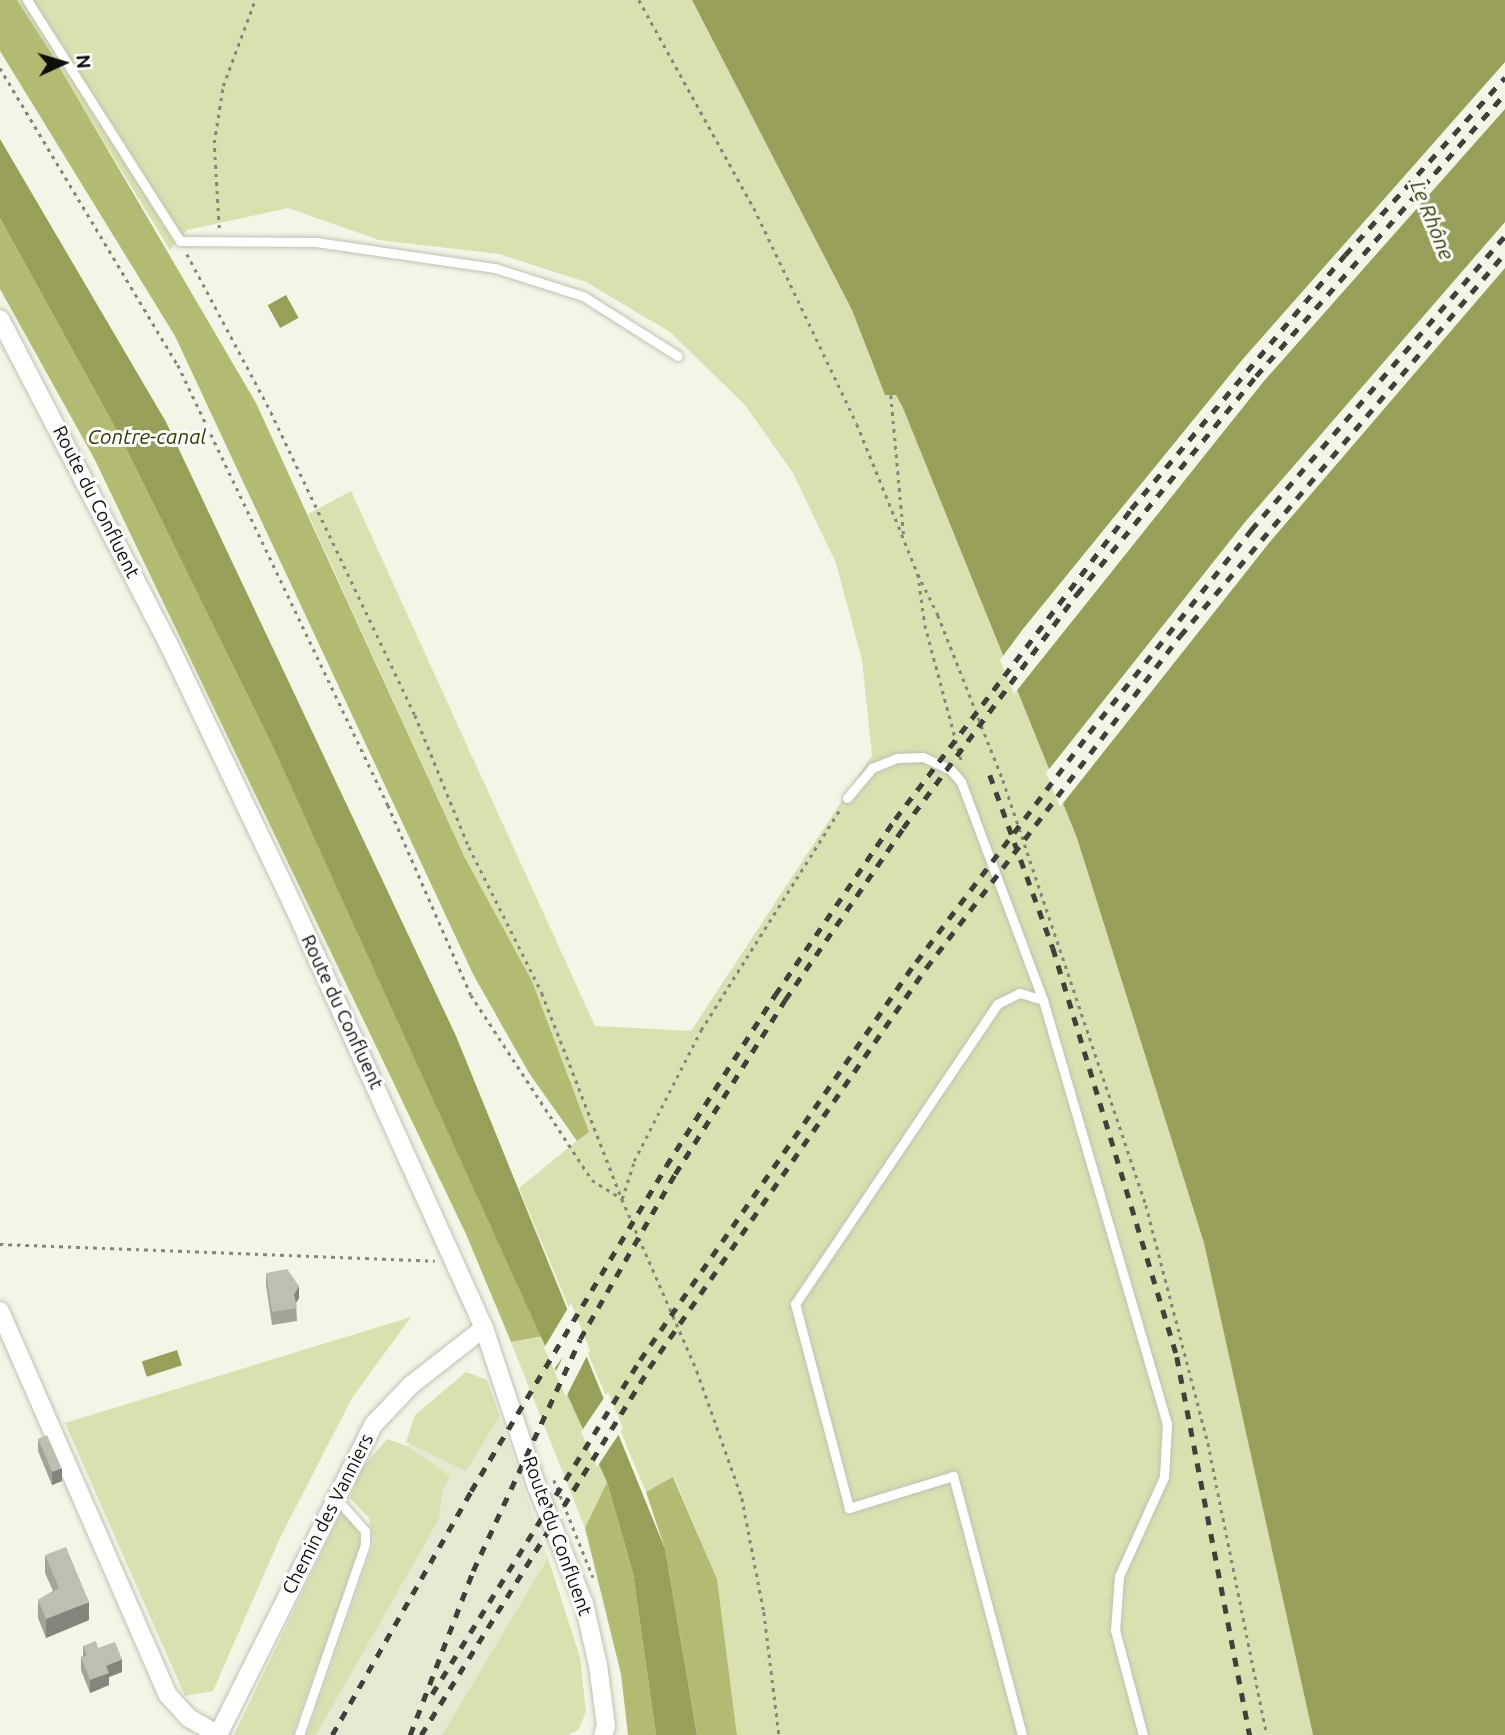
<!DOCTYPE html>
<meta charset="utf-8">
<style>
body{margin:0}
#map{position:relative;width:1505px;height:1735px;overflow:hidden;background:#f3f5e6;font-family:Ubuntu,sans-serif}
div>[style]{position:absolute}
.built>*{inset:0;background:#e6e9d2}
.green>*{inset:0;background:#dae0b0}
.forest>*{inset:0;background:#b3bb73}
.water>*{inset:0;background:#989f59;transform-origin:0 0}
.pier>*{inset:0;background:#f3f5e6}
.path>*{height:2.5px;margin-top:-1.25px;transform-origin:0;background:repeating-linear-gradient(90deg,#84867c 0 3.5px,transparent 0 8.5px)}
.roads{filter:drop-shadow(0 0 2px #bfc1b3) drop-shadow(0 0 2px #bfc1b3)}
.service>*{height:9px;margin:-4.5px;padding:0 4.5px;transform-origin:4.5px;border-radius:4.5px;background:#fff}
.minor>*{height:18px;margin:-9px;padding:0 9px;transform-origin:9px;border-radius:9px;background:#fff}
.rail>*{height:4.5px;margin-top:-2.25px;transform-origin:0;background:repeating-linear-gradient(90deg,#3f4039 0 9px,transparent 0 18px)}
.wall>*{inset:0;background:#a3a498}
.shaded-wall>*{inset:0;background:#84867c}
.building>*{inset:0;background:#bdbfb1;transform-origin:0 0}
span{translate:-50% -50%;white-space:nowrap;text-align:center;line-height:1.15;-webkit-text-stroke:6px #fff;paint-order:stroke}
.street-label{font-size:19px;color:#0d0e09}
.water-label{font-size:21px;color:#363a00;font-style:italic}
.north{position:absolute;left:28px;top:28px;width:70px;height:70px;-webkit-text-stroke:5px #fff;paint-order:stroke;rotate:86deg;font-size:19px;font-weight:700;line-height:28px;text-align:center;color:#0d0e09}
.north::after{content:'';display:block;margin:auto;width:24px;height:32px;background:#0d0e09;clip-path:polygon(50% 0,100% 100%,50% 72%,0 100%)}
</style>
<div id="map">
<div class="built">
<div style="clip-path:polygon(487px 1380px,548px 1558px,477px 1735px,255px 1735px,360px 1531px,393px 1503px,407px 1446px)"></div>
</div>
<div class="green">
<div style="clip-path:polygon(17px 0,692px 0,852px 310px,885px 395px,896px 395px,903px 408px,1077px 838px,1204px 1243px,1313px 1735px,737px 1735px,717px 1579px,674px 1477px,646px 1492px,519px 1188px,588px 1132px,532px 981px,465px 858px,308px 514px,351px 491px,595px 1026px,691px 1031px,872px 755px,862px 660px,836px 563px,793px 473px,745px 405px,670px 332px,586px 282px,499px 254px,379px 240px,288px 208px,187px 230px,170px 250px)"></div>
<div style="clip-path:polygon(411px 1317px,352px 1398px,280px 1538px,213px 1691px,185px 1696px,65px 1423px)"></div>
<div style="clip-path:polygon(543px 1336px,607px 1482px,585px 1528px,511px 1342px)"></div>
<div style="clip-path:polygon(466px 1372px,487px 1380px,500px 1416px,466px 1471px,406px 1442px,415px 1415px)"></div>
<div style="clip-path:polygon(387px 1439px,407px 1446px,450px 1476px,442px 1492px,439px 1519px,316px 1735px,307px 1735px,375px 1541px,369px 1518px,350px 1498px,361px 1469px)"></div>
<div style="clip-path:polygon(341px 1512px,360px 1531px,360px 1547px,292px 1735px,234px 1735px)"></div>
<div style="clip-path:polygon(548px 1558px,580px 1657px,586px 1712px,579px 1729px,568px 1735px,442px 1735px)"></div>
</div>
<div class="forest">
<div style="clip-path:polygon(0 0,17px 0,51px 53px,256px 403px,465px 858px,532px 981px,589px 1132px,577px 1141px,529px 1073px,474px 976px,175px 336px,0 51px)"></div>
<div style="clip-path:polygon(0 218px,122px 440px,273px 747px,543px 1336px,511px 1342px,466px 1234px,95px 460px,0 289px)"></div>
<div style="clip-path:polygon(673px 1477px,717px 1579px,737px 1735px,697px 1735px,665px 1549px,646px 1492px)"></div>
<div style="clip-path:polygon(607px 1482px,633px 1573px,656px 1735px,628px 1735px,621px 1674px,585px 1528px)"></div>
</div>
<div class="water">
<div style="clip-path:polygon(692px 0,1505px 0,1505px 1735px,1313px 1735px,1204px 1243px,1077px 838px,903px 408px,896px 395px,885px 395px,852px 310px)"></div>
<div style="clip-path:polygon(0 139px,166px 422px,456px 1036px,665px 1549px,697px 1735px,656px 1735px,633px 1573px,607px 1482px,273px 747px,122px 440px,0 218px)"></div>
<div style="left:286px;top:295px;width:26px;height:21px;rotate:61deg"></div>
<div style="left:177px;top:1350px;width:16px;height:37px;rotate:72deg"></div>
</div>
<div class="pier">
<div style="clip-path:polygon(1505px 62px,1505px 109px,1264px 381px,1014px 694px,1000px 660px,1023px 629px,1242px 360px)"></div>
<div style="clip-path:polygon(1505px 222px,1505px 268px,1269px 543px,1060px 807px,1046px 773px,1245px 522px)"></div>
<div style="clip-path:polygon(571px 1303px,590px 1350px,566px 1397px,555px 1373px,563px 1357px,554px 1369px,544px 1348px)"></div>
<div style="clip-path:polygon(608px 1392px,623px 1428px,597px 1467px,581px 1432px)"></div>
</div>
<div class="path">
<div style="left:639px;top:0;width:238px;rotate:61.1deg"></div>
<div style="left:754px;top:208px;width:239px;rotate:64.5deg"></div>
<div style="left:857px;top:424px;width:162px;rotate:67.9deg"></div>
<div style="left:918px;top:574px;width:51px;rotate:82.2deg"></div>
<div style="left:925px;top:625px;width:143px;rotate:75deg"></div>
<div style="left:0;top:68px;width:346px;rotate:59.1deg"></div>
<div style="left:178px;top:365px;width:488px;rotate:64.5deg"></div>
<div style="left:388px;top:805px;width:207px;rotate:66.4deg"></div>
<div style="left:471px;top:995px;width:221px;rotate:56.8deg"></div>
<div style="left:592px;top:1180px;width:36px;rotate:32deg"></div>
<div style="left:219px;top:228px;width:85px;rotate:-93.4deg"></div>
<div style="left:214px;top:143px;width:58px;rotate:-81deg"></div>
<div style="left:223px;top:86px;width:92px;rotate:-69.6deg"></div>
<div style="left:187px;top:254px;width:179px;rotate:62deg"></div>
<div style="left:271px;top:412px;width:335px;rotate:64.6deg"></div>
<div style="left:415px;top:715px;width:143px;rotate:67.8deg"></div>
<div style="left:469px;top:847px;width:163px;rotate:63.4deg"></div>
<div style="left:542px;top:993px;width:221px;rotate:68.8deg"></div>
<div style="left:622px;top:1199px;width:188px;rotate:66.4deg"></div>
<div style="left:697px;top:1371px;width:135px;rotate:70.5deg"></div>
<div style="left:742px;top:1498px;width:116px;rotate:79.1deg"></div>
<div style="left:764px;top:1612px;width:124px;rotate:83deg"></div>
<div style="left:891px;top:395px;width:143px;rotate:84.8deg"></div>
<div style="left:918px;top:574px;width:46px;rotate:64deg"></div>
<div style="left:938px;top:615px;width:177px;rotate:68.5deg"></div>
<div style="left:1003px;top:780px;width:448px;rotate:71.4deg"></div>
<div style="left:1146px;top:1205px;width:246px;rotate:75.4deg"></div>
<div style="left:1208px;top:1443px;width:298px;rotate:78.6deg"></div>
<div style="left:622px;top:1199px;width:40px;rotate:-72deg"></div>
<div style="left:634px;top:1161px;width:147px;rotate:-62.9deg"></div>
<div style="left:701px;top:1030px;width:261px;rotate:-57.8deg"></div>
<div style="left:0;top:1244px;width:435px;rotate:2.2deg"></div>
<div style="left:554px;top:1480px;width:105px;rotate:68.1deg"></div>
</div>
<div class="roads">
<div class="service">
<div style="left:27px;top:0;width:285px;rotate:57.6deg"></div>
<div style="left:180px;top:241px;width:136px;rotate:0.4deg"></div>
<div style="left:316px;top:242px;width:181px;rotate:8.3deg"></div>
<div style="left:495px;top:268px;width:92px;rotate:17.7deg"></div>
<div style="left:583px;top:296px;width:112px;rotate:32.3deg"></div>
<div style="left:847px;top:798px;width:39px;rotate:-50deg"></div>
<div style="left:872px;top:768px;width:27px;rotate:-22deg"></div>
<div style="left:897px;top:758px;width:26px;rotate:-2deg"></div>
<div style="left:923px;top:757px;width:31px;rotate:25deg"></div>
<div style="left:951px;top:770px;width:16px;rotate:50deg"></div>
<div style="left:961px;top:782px;width:233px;rotate:69.4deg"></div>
<div style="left:299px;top:1735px;width:202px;rotate:-70.9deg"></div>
<div style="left:365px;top:1544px;width:13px;rotate:-90deg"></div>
<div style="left:365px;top:1531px;width:45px;rotate:-131.4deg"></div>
<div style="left:1022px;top:1735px;width:268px;rotate:-104.9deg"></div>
<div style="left:953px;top:1476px;width:109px;rotate:162.9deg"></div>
<div style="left:849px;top:1508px;width:211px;rotate:-104.8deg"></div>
<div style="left:795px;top:1304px;width:362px;rotate:-56deg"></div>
<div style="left:997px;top:1004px;width:25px;rotate:-26deg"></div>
<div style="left:1020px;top:993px;width:24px;rotate:17deg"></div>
<div style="left:1043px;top:1000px;width:441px;rotate:73.7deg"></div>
<div style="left:1167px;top:1423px;width:54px;rotate:93.2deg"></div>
<div style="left:1164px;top:1477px;width:109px;rotate:114.4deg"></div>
<div style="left:1119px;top:1576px;width:54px;rotate:94.2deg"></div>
<div style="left:1115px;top:1630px;width:109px;rotate:75.1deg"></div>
</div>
<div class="minor">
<div style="left:0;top:319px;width:367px;rotate:62.6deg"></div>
<div style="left:169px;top:645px;width:288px;rotate:64.5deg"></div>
<div style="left:293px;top:905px;width:464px;rotate:65.7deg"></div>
<div style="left:484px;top:1328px;width:168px;rotate:71.6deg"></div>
<div style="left:537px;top:1487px;width:126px;rotate:68.1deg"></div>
<div style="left:584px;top:1604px;width:63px;rotate:77.1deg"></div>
<div style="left:598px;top:1665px;width:62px;rotate:82.5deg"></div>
<div style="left:606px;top:1726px;width:9px;rotate:108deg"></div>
<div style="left:0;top:1311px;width:419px;rotate:66.4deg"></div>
<div style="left:168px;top:1695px;width:31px;rotate:48deg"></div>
<div style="left:189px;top:1718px;width:34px;rotate:30deg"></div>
<div style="left:218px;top:1735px;width:348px;rotate:-63.4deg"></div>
<div style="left:374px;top:1424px;width:54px;rotate:-46.5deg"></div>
<div style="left:411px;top:1385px;width:93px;rotate:-38deg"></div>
</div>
</div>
<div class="rail">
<div style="left:990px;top:775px;width:184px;rotate:70deg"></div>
<div style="left:1053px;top:948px;width:427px;rotate:73.1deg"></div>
<div style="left:1177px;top:1357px;width:385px;rotate:79.1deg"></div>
<div style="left:432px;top:1694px;width:393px;rotate:-58.1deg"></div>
<div style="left:640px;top:1360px;width:484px;rotate:-55.3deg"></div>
<div style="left:916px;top:962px;width:287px;rotate:-52.9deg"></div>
<div style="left:1089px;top:733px;width:260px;rotate:-51.4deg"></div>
<div style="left:1251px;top:530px;width:389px;rotate:-49.2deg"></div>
<div style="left:332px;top:1735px;width:281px;rotate:-60.3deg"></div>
<div style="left:471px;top:1491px;width:379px;rotate:-59deg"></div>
<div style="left:666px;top:1166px;width:203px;rotate:-57.5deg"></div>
<div style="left:775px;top:995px;width:213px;rotate:-55.7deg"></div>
<div style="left:895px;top:819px;width:390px;rotate:-52.7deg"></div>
<div style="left:1131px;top:509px;width:332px;rotate:-49.9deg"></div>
<div style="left:1345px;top:255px;width:239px;rotate:-48deg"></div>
<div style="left:410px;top:1735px;width:176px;rotate:-69deg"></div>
<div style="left:473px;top:1571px;width:255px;rotate:-65.2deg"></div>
<div style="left:580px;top:1339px;width:190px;rotate:-60.1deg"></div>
<div style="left:675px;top:1174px;width:206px;rotate:-57.7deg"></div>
<div style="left:785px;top:1000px;width:209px;rotate:-55.5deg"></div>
<div style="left:903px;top:828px;width:292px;rotate:-53.4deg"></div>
<div style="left:1077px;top:594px;width:282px;rotate:-50.6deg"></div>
<div style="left:1256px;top:376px;width:376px;rotate:-48.6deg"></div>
<div style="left:421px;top:1735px;width:432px;rotate:-58.1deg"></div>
<div style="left:649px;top:1368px;width:487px;rotate:-55.3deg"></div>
<div style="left:926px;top:968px;width:418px;rotate:-52.6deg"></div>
<div style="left:1180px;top:636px;width:502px;rotate:-49.68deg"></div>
</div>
<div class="wall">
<div style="clip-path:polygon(266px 1273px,299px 1298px,296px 1303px,297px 1321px,272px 1325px,266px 1285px)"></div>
<div style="clip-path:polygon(38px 1439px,62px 1481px,52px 1485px,38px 1451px)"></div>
<div style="clip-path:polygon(45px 1555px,89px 1620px,46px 1638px,38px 1618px,38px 1600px,53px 1591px,45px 1573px)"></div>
<div style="clip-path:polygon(83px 1646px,98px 1648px,122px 1672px,109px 1677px,109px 1685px,90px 1693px,81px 1670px,81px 1657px,83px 1656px)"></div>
</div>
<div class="shaded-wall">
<div style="clip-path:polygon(299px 1286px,299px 1298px,294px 1306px,294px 1294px)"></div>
<div style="clip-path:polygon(62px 1468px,62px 1481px,52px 1485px,52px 1472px)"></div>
<div style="clip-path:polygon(89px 1602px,89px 1620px,46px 1638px,46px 1619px)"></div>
<div style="clip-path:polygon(122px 1659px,122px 1672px,109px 1677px,109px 1685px,90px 1693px,90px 1680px,106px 1666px)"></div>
</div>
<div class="building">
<div style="clip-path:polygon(287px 1269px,299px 1286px,294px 1294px,297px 1308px,272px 1312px,266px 1273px)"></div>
<div style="left:47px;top:1435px;width:36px;height:10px;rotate:66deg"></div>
<div style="clip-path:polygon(66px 1547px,89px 1602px,46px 1619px,38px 1600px,59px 1588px,45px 1555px)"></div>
<div style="clip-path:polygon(96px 1641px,98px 1648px,115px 1642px,122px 1659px,106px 1666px,109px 1673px,90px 1680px,81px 1657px,87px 1655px,83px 1646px)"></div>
</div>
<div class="street-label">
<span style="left:96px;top:502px;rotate:63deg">Route du Confluent</span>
<span style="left:342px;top:1012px;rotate:65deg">Route du Confluent</span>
<span style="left:328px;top:1514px;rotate:-63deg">Chemin des Vanniers</span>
<span style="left:557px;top:1536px;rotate:70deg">Route du Confluent</span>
</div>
<div class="water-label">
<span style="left:1433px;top:220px;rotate:68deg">Le Rhône</span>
<span style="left:147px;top:436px">Contre-canal</span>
</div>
<div class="north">N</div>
</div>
